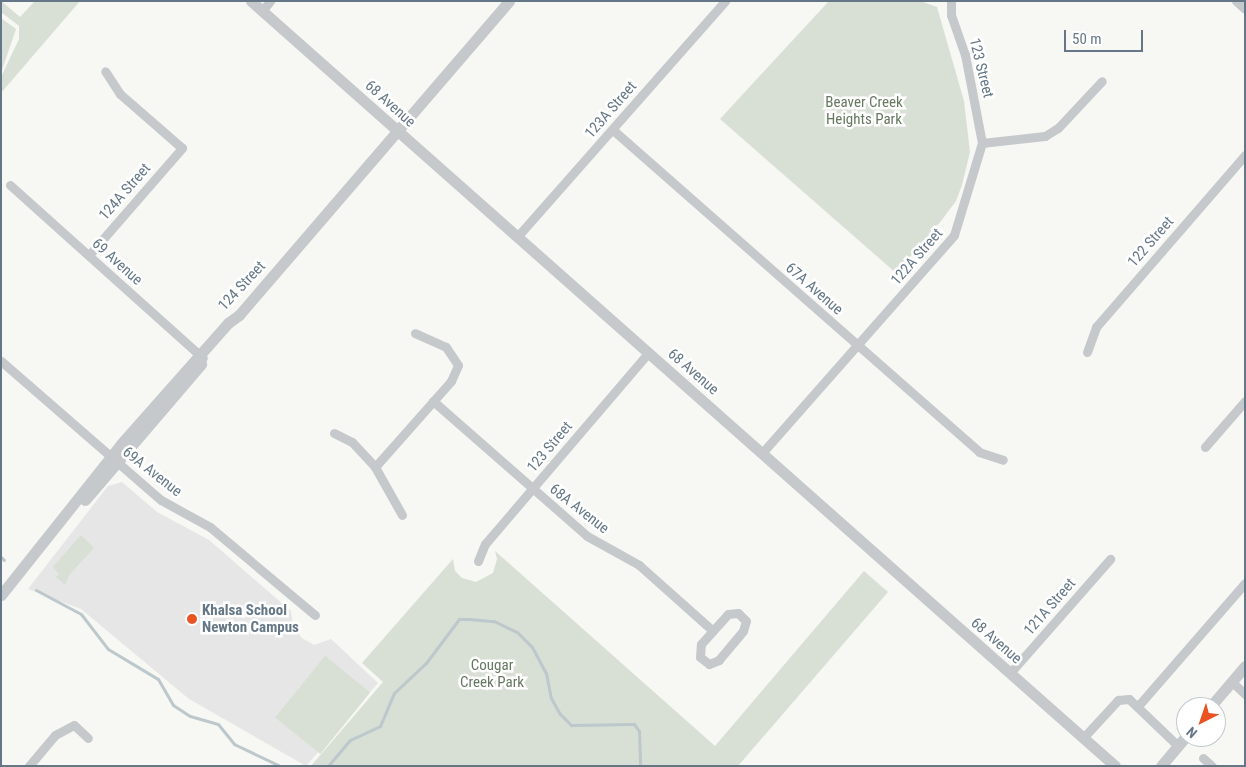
<!DOCTYPE html>
<style>
body{margin:0}
#map{position:relative;width:1246px;height:767px;overflow:hidden;background:#f7f7f4;font-family:"Roboto Condensed",sans-serif}
div>[style]{position:absolute}
.built>*{inset:0;background:#e5e6e5}
.green>*{inset:0;background:#d8dfd5;transform-origin:0 0}
.stream>*{height:3px;margin:-1.5px;padding:0 1.5px;transform-origin:1.5px;border-radius:1.5px;background:#bcc8cc}
.minor>*{height:9px;margin:-4.5px;padding:0 4.5px;transform-origin:4.5px;border-radius:4.5px;background:#c5c9cc}
.tertiary>*{height:11px;margin:-5.5px;padding:0 5.5px;transform-origin:5.5px;border-radius:5.5px;background:#c5c9cc}
.dots>*{width:14px;height:14px;translate:-50% -50%;box-sizing:border-box;border:2px solid #fff;border-radius:50%}
span{translate:-50% -50%;white-space:nowrap;text-align:center;line-height:1.15;-webkit-text-stroke:5px #fff;paint-order:stroke}
.street-label{font-size:15px;color:#657786}
.park-label{font-size:15px;color:#657860}
.poi-label{font-size:15px;color:#657786;font-weight:700}
.left{translate:0 -50%;text-align:left}
.frame{position:absolute;inset:0;border:2px solid #657786;pointer-events:none}
.north{position:absolute;left:1176px;top:697px;width:50px;height:50px;box-sizing:border-box;background:#fff;border:1px solid #c1c9cf;border-radius:50%;rotate:221deg;font-size:14px;font-weight:700;line-height:20px;text-align:center;color:#657786}
.north::after{content:'';display:block;margin:auto;width:18px;height:22px;background:#ea5221;clip-path:polygon(50% 0,100% 100%,50% 72%,0 100%)}
.scale{position:absolute;left:1064px;top:30px;width:79px;height:22px;box-sizing:border-box;border:2px solid #657786;border-top:0;padding-left:6px;font-size:15px;line-height:18px;white-space:nowrap;color:#657786;-webkit-text-stroke:4px #fff;paint-order:stroke}
</style>
<div id="map">
<div class="built">
<div style="clip-path:polygon(122px 482px,157px 512px,209px 540px,291px 611px,293px 627px,302px 638px,314px 645px,331px 639px,378px 683px,306px 766px,189px 699px,81px 609px,28px 589px,108px 486px)"></div>
</div>
<div class="green">
<div style="clip-path:polygon(1px 1px,20px 17px,35px 1px,80px 1px,1px 93px,1px 77px,19px 39px,19px 26px,1px 12px)"></div>
<div style="clip-path:polygon(829px 1px,920px 1px,937px 7px,964px 101px,970px 152px,962px 185px,956px 201px,941px 221px,896px 273px,720px 119px)"></div>
<div style="clip-path:polygon(1px 18px,16px 29px,1px 73px)"></div>
<div style="clip-path:polygon(81px 535px,94px 548px,70px 574px,65px 585px,56px 577px,59px 574px,53px 567px)"></div>
<div style="clip-path:polygon(495px 551px,715px 746px,864px 571px,888px 592px,738px 766px,311px 766px,383px 682px,362px 663px,453px 559px,455px 571px,462px 578px,476px 582px,493px 573px,497px 559px)"></div>
<div style="left:325px;top:656px;width:58px;height:79px;rotate:39deg"></div>
</div>
<div class="stream">
<div style="left:1px;top:557px;width:4px;rotate:45deg"></div>
<div style="left:36px;top:590px;width:51px;rotate:28.1deg"></div>
<div style="left:81px;top:614px;width:44px;rotate:52.4deg"></div>
<div style="left:108px;top:649px;width:58px;rotate:31deg"></div>
<div style="left:158px;top:679px;width:30px;rotate:60deg"></div>
<div style="left:173px;top:705px;width:20px;rotate:33deg"></div>
<div style="left:190px;top:716px;width:29px;rotate:16deg"></div>
<div style="left:218px;top:724px;width:26px;rotate:51deg"></div>
<div style="left:234px;top:744px;width:49px;rotate:25.5deg"></div>
<div style="left:328px;top:766px;width:34px;rotate:-50deg"></div>
<div style="left:350px;top:740px;width:33px;rotate:-25deg"></div>
<div style="left:380px;top:726px;width:36px;rotate:-67deg"></div>
<div style="left:394px;top:693px;width:44px;rotate:-43.2deg"></div>
<div style="left:426px;top:663px;width:55px;rotate:-53.1deg"></div>
<div style="left:459px;top:619px;width:10px"></div>
<div style="left:469px;top:619px;width:25px;rotate:5deg"></div>
<div style="left:494px;top:621px;width:25px;rotate:26deg"></div>
<div style="left:517px;top:632px;width:21px;rotate:45deg"></div>
<div style="left:532px;top:647px;width:30px;rotate:62deg"></div>
<div style="left:546px;top:673px;width:25px;rotate:79deg"></div>
<div style="left:551px;top:698px;width:18px;rotate:61deg"></div>
<div style="left:560px;top:714px;width:16px;rotate:45deg"></div>
<div style="left:571px;top:725px;width:63px;rotate:-0.9deg"></div>
<div style="left:634px;top:724px;width:9px;rotate:54deg"></div>
<div style="left:639px;top:731px;width:35px;rotate:88deg"></div>
</div>
<div class="minor">
<div style="left:1236px;top:1px;width:12px;rotate:42deg"></div>
<div style="left:262px;top:11px;width:13px;rotate:-51deg"></div>
<div style="left:613px;top:130px;width:487px;rotate:41.3deg"></div>
<div style="left:979px;top:452px;width:25px;rotate:18deg"></div>
<div style="left:982px;top:143px;width:63px;rotate:-6.3deg"></div>
<div style="left:1045px;top:136px;width:15px;rotate:-32deg"></div>
<div style="left:1058px;top:128px;width:64px;rotate:-46.9deg"></div>
<div style="left:10px;top:185px;width:259px;rotate:41.9deg"></div>
<div style="left:517px;top:237px;width:315px;rotate:-48.6deg"></div>
<div style="left:89px;top:255px;width:142px;rotate:-49deg"></div>
<div style="left:182px;top:148px;width:82px;rotate:-138.9deg"></div>
<div style="left:120px;top:94px;width:27px;rotate:-123deg"></div>
<div style="left:1087px;top:352px;width:27px;rotate:-70deg"></div>
<div style="left:1096px;top:327px;width:228px;rotate:-49.1deg"></div>
<div style="left:1px;top:361px;width:212px;rotate:41deg"></div>
<div style="left:161px;top:500px;width:56px;rotate:28.9deg"></div>
<div style="left:210px;top:527px;width:137px;rotate:40deg"></div>
<div style="left:433px;top:401px;width:205px;rotate:41.2deg"></div>
<div style="left:587px;top:536px;width:60px;rotate:29.1deg"></div>
<div style="left:639px;top:565px;width:99px;rotate:41.7deg"></div>
<div style="left:334px;top:433px;width:20px;rotate:27deg"></div>
<div style="left:352px;top:442px;width:34px;rotate:47deg"></div>
<div style="left:375px;top:467px;width:55px;rotate:60.6deg"></div>
<div style="left:1205px;top:447px;width:61px;rotate:-49deg"></div>
<div style="left:762px;top:453px;width:290px;rotate:-48.6deg"></div>
<div style="left:954px;top:235px;width:96px;rotate:-73.1deg"></div>
<div style="left:982px;top:143px;width:90px;rotate:-100.9deg"></div>
<div style="left:965px;top:55px;width:42px;rotate:-109.3deg"></div>
<div style="left:951px;top:15px;width:14px;rotate:-90deg"></div>
<div style="left:375px;top:467px;width:115px;rotate:-48.5deg"></div>
<div style="left:451px;top:381px;width:17px;rotate:-66deg"></div>
<div style="left:458px;top:365px;width:22px;rotate:-124deg"></div>
<div style="left:446px;top:347px;width:34px;rotate:-156deg"></div>
<div style="left:478px;top:561px;width:18px;rotate:-68deg"></div>
<div style="left:485px;top:544px;width:251px;rotate:-49.5deg"></div>
<div style="left:738px;top:613px;width:11px;rotate:45deg"></div>
<div style="left:746px;top:621px;width:10px;rotate:107deg"></div>
<div style="left:743px;top:631px;width:38px;rotate:130deg"></div>
<div style="left:719px;top:660px;width:11px;rotate:158deg"></div>
<div style="left:709px;top:664px;width:11px;rotate:-142deg"></div>
<div style="left:700px;top:657px;width:13px;rotate:-86deg"></div>
<div style="left:701px;top:644px;width:40px;rotate:-48deg"></div>
<div style="left:728px;top:614px;width:10px;rotate:-6deg"></div>
<div style="left:1010px;top:673px;width:152px;rotate:-48.7deg"></div>
<div style="left:1232px;top:682px;width:18px;rotate:43deg"></div>
<div style="left:1138px;top:706px;width:163px;rotate:-49deg"></div>
<div style="left:1083px;top:738px;width:52px;rotate:-47.4deg"></div>
<div style="left:1118px;top:700px;width:11px;rotate:-5deg"></div>
<div style="left:1129px;top:699px;width:68px;rotate:43.8deg"></div>
<div style="left:1203px;top:758px;width:12px;rotate:42deg"></div>
<div style="left:29px;top:766px;width:40px;rotate:-50deg"></div>
<div style="left:55px;top:735px;width:21px;rotate:-28deg"></div>
<div style="left:74px;top:725px;width:19px;rotate:43deg"></div>
</div>
<div class="tertiary">
<div style="left:251px;top:1px;width:1154px;rotate:41.52deg"></div>
<div style="left:85px;top:500px;width:179px;rotate:-49.5deg"></div>
<div style="left:1px;top:595px;width:193px;rotate:-51.5deg"></div>
<div style="left:121px;top:444px;width:162px;rotate:-48.5deg"></div>
<div style="left:228px;top:323px;width:14px;rotate:-36deg"></div>
<div style="left:239px;top:315px;width:414px;rotate:-49.3deg"></div>
<div style="left:1210px;top:707px;width:54px;rotate:-49.5deg"></div>
<div style="left:1161px;top:766px;width:39px;rotate:-50deg"></div>
</div>
<div class="dots">
<div style="left:192px;top:619px;background:#ea5221"></div>
</div>
<div class="street-label">
<span style="left:981px;top:68px;rotate:76deg">123 Street</span>
<span style="left:390px;top:104px;rotate:42deg">68 Avenue</span>
<span style="left:611px;top:110px;rotate:-49deg">123A Street</span>
<span style="left:125px;top:192px;rotate:-49deg">124A Street</span>
<span style="left:1151px;top:242px;rotate:-49deg">122 Street</span>
<span style="left:917px;top:257px;rotate:-49deg">122A Street</span>
<span style="left:117px;top:262px;rotate:42deg">69 Avenue</span>
<span style="left:242px;top:286px;rotate:-47deg">124 Street</span>
<span style="left:814px;top:289px;rotate:41deg">67A Avenue</span>
<span style="left:693px;top:372px;rotate:41deg">68 Avenue</span>
<span style="left:550px;top:447px;rotate:-50deg">123 Street</span>
<span style="left:152px;top:472px;rotate:38deg">69A Avenue</span>
<span style="left:579px;top:509px;rotate:38deg">68A Avenue</span>
<span style="left:1050px;top:607px;rotate:-49deg">121A Street</span>
<span style="left:996px;top:641px;rotate:41deg">68 Avenue</span>
</div>
<div class="park-label">
<span style="left:864px;top:111px">Beaver Creek<br>Heights Park</span>
<span style="left:492px;top:674px">Cougar<br>Creek Park</span>
</div>
<div class="poi-label">
<span class="left" style="left:202px;top:619px">Khalsa School<br>Newton Campus</span>
</div>
<div class="frame"></div>
<div class="north">N</div>
<div class="scale">50 m</div>
</div>
